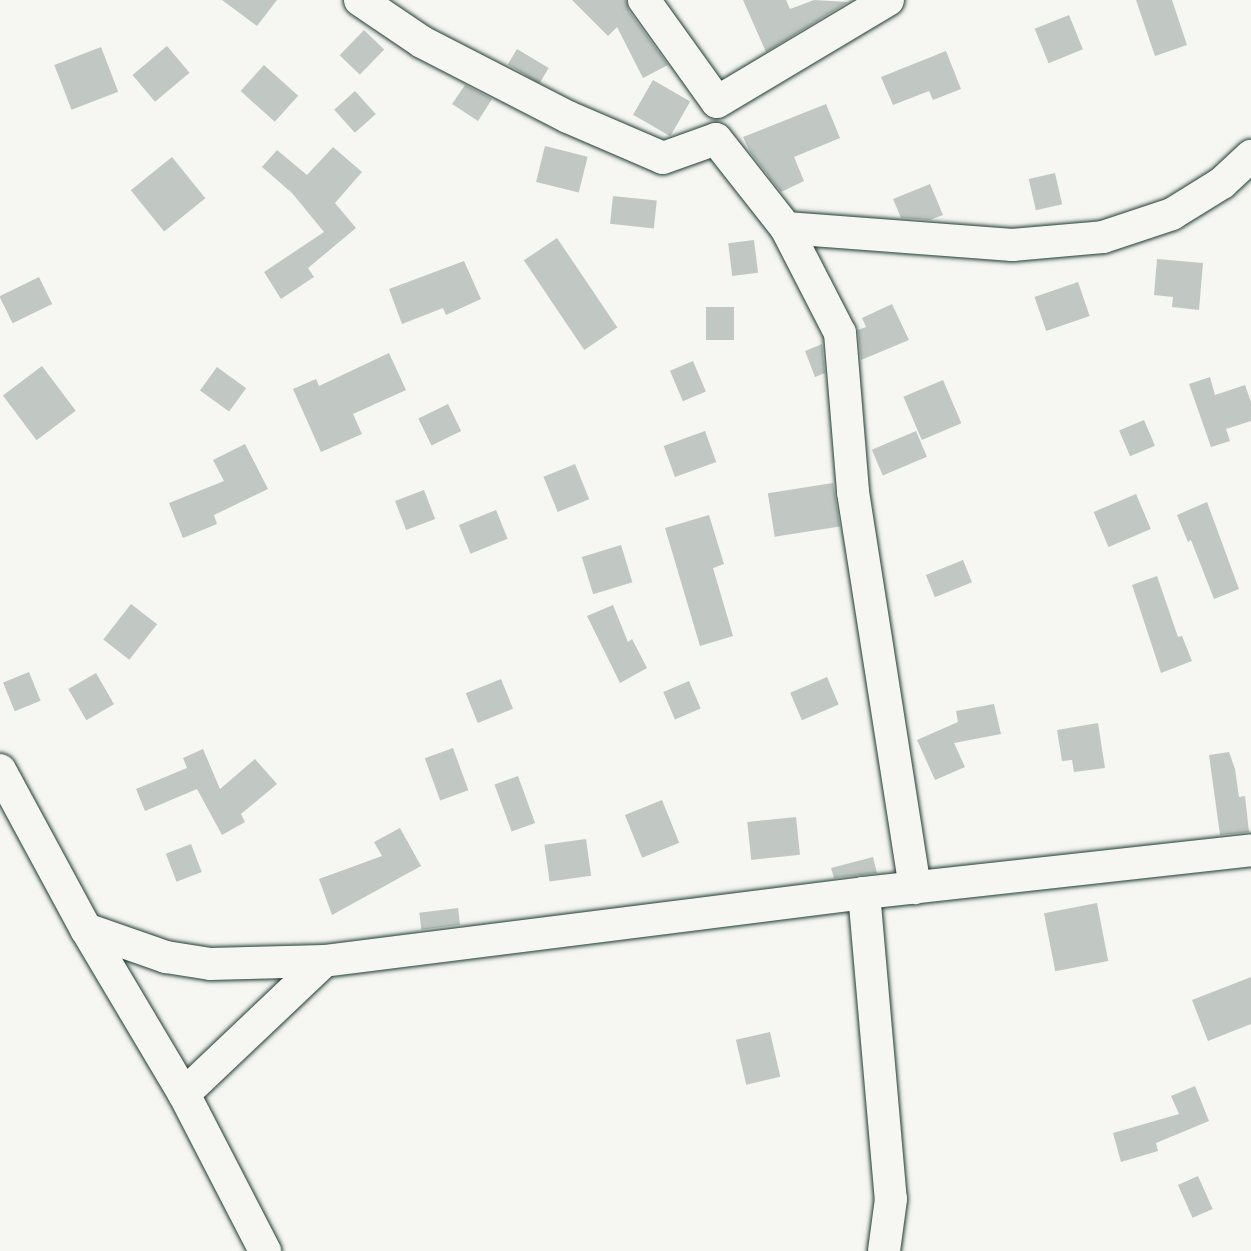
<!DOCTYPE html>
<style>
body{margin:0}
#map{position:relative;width:1251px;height:1251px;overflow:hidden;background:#f6f6f2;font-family:Mali,sans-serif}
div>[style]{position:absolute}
.building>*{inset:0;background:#c1c8c3;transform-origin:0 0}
.roads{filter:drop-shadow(0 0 2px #1f3d34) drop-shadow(0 0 2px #1f3d34)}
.minor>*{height:32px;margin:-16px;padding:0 16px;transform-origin:16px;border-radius:16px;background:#f6f6f2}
span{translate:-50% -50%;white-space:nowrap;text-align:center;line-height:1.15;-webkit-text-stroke:7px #f6f6f2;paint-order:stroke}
</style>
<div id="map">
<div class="building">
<div style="clip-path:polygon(222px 0,277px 0,257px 26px)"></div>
<div style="clip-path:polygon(572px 0,626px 0,629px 11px,668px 65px,643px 78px,617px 27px,608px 36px)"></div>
<div style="clip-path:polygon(743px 0,786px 0,790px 9px,814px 0,848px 2px,766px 52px)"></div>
<div style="clip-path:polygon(1136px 0,1172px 0,1187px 45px,1155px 56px)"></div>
<div style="left:1069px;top:15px;width:37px;height:37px;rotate:68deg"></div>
<div style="left:364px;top:30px;width:28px;height:35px;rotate:44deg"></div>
<div style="left:167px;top:46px;width:35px;height:45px;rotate:50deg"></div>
<div style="left:101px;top:47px;width:48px;height:50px;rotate:69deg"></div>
<div style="left:517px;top:49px;width:37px;height:18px;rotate:31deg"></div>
<div style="clip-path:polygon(946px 51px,961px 89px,933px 100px,929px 91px,893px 105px,881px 77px)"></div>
<div style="left:264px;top:65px;width:46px;height:35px;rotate:42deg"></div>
<div style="left:653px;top:80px;width:43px;height:40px;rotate:30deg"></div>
<div style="clip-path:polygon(465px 85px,492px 99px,478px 121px,452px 104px)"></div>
<div style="left:355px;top:91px;width:31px;height:28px;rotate:48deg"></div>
<div style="clip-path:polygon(826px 104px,840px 138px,794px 157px,804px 181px,781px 192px,750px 152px,743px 137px)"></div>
<div style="left:545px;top:146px;width:44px;height:37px;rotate:14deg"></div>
<div style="clip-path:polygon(333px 147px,362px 172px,335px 203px,356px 228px,308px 268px,314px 277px,281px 299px,264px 272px,324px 232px,292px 193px,262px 167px,277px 150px,307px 175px)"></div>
<div style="left:172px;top:157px;width:53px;height:53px;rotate:51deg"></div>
<div style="left:1055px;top:173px;width:32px;height:27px;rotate:77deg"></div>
<div style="clip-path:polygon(930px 184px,943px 215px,930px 220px,901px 218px,893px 199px)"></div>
<div style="left:613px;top:196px;width:44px;height:28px;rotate:6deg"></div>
<div style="left:557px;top:238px;width:108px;height:40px;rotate:56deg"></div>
<div style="left:754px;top:240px;width:33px;height:26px;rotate:83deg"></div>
<div style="clip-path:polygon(1157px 259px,1203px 263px,1199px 310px,1172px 307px,1173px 297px,1154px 295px)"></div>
<div style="clip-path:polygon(464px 261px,481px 299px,446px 315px,443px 308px,402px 324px,389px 289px)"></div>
<div style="left:39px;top:277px;width:30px;height:44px;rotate:64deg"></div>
<div style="left:1078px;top:282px;width:36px;height:46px;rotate:71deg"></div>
<div style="clip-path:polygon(892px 304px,909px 340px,861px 360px,858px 330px,866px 327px,862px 318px)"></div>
<div style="left:706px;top:307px;width:28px;height:33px"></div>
<div style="clip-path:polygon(822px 344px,825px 373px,815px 377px,805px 351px)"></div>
<div style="clip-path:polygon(389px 353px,406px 390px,353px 414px,362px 434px,321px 452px,293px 389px,316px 379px,319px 386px)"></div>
<div style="left:693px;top:361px;width:33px;height:25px;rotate:67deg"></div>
<div style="left:42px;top:366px;width:56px;height:49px;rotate:53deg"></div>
<div style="left:217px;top:367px;width:36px;height:29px;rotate:36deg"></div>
<div style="clip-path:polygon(1210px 377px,1215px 395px,1245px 385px,1251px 402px,1251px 421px,1226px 429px,1230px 441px,1211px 447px,1189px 384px)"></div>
<div style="left:943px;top:380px;width:47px;height:43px;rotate:67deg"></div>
<div style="left:448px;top:404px;width:30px;height:33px;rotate:64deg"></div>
<div style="left:1144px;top:420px;width:28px;height:27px;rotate:67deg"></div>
<div style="left:705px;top:431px;width:33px;height:44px;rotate:70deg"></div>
<div style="left:916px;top:431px;width:28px;height:48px;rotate:67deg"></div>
<div style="clip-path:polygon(245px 444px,268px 489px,214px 515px,217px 524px,183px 538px,169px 503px,224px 481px,213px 460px)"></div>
<div style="left:575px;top:464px;width:38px;height:34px;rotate:68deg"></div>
<div style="left:833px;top:483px;width:44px;height:66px;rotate:81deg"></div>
<div style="left:424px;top:490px;width:31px;height:31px;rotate:69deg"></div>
<div style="left:1136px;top:494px;width:38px;height:46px;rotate:67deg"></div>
<div style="clip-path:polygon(1207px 502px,1239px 589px,1214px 599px,1191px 540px,1188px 542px,1177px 515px)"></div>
<div style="left:496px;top:510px;width:31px;height:40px;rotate:68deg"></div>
<div style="clip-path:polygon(709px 515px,724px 564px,713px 568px,733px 636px,700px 646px,665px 528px)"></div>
<div style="left:621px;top:545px;width:39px;height:41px;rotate:73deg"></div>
<div style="left:963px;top:560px;width:24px;height:40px;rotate:68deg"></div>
<div style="clip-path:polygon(1157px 576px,1178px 637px,1182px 636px,1192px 661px,1161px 673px,1132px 585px)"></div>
<div style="left:131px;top:604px;width:33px;height:45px;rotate:38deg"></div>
<div style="clip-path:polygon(613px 605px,628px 642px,632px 639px,647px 668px,620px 683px,587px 616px)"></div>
<div style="left:29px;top:672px;width:31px;height:28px;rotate:68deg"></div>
<div style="left:96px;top:673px;width:36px;height:32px;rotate:60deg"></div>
<div style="left:827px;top:677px;width:30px;height:40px;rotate:67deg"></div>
<div style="left:501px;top:679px;width:32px;height:38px;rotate:68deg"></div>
<div style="left:689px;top:681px;width:30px;height:28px;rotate:67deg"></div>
<div style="clip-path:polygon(994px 704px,1001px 734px,954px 743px,965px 767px,935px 780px,917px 740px,958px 722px,956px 711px)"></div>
<div style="clip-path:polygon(1098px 723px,1105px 768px,1074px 772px,1072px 760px,1062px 761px,1057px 730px)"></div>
<div style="left:453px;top:748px;width:45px;height:30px;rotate:70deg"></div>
<div style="clip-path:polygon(203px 749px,220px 789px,255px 759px,277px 784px,241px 814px,245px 822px,222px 835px,197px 789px,145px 811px,136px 789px,187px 768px,183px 758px)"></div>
<div style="clip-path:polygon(1229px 752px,1235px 769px,1239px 797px,1245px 796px,1249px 832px,1220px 835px,1209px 755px)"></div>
<div style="left:518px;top:776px;width:50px;height:25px;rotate:70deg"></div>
<div style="left:662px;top:800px;width:46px;height:40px;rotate:68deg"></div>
<div style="left:796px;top:817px;width:38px;height:49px;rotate:84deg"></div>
<div style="clip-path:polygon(400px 828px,421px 866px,332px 915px,319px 879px,382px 856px,374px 842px)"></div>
<div style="left:586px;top:839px;width:37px;height:42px;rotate:82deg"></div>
<div style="left:191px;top:844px;width:30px;height:27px;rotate:69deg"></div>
<div style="clip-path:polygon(873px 857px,877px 873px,834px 878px,831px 868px)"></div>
<div style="left:1097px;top:903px;width:59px;height:54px;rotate:79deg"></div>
<div style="left:458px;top:908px;width:17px;height:39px;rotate:83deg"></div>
<div style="clip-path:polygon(1251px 977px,1251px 1024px,1208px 1041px,1192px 1000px)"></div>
<div style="left:770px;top:1032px;width:46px;height:35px;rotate:77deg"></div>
<div style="clip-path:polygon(1195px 1086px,1209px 1121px,1156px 1143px,1158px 1151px,1121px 1162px,1113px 1133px,1179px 1114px,1171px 1096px)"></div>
<div style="left:1198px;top:1176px;width:36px;height:22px;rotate:66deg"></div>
</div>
<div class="roads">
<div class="minor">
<div style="left:360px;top:0;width:75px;rotate:34.1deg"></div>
<div style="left:422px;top:42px;width:164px;rotate:27.2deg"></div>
<div style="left:568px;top:117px;width:103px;rotate:23.3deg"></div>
<div style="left:663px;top:158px;width:56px;rotate:-19.7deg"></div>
<div style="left:716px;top:139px;width:113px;rotate:51.8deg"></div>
<div style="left:786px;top:228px;width:227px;rotate:4.3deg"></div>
<div style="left:1012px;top:245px;width:91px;rotate:-5deg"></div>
<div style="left:1103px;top:237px;width:73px;rotate:-18.4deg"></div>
<div style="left:1172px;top:214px;width:59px;rotate:-31.8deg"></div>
<div style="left:1222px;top:183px;width:40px;rotate:-43deg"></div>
<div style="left:644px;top:0;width:125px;rotate:54.4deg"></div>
<div style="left:717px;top:102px;width:199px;rotate:-30.8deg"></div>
<div style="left:786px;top:228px;width:118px;rotate:62.8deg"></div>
<div style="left:840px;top:333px;width:160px;rotate:85.3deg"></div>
<div style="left:853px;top:492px;width:401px;rotate:81.1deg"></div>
<div style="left:0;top:770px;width:181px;rotate:61.6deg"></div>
<div style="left:86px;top:929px;width:192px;rotate:59.3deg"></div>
<div style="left:184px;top:1094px;width:177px;rotate:62.7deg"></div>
<div style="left:864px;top:893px;width:307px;rotate:85deg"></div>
<div style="left:891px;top:1199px;width:52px;rotate:97.7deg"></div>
<div style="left:86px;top:929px;width:85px;rotate:19.3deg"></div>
<div style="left:166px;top:957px;width:45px;rotate:9deg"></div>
<div style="left:210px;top:964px;width:114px;rotate:-1.5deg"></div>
<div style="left:324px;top:961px;width:544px;rotate:-7.18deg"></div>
<div style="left:864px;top:893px;width:389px;rotate:-6.3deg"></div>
<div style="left:184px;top:1094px;width:193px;rotate:-43.5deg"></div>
</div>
</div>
</div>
